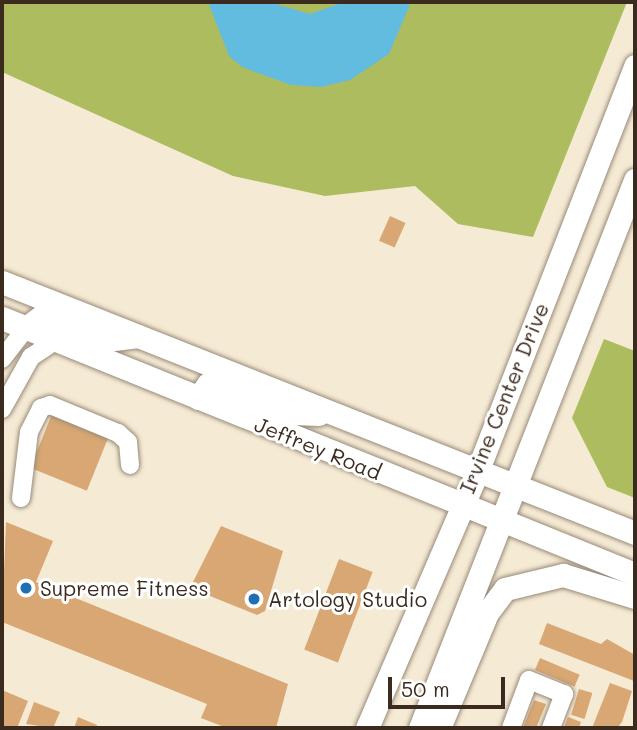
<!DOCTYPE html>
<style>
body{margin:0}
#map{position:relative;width:637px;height:730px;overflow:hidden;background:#f5ead4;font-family:Mali,sans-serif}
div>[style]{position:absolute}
.green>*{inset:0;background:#adbc5e}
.water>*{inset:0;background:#62bce0}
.building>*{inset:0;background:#d8a773;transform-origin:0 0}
.roads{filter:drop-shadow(0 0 2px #988a79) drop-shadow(0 0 2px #988a79)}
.minor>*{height:18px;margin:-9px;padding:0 9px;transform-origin:9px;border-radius:9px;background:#fff}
.major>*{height:23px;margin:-11.5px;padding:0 11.5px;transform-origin:11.5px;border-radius:11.5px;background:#fff}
.dots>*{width:19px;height:19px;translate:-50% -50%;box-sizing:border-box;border:4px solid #fff;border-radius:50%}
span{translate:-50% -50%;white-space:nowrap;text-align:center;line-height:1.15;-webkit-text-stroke:6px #fff;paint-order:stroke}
.street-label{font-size:21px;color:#3b2a1e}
.poi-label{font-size:21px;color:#3b2a1e}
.left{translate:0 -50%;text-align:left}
.frame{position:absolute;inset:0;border:4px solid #3b2a1e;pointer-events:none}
.scale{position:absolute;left:388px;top:677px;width:117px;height:32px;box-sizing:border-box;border:4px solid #3b2a1e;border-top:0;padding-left:9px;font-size:21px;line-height:24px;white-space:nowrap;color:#3b2a1e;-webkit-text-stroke:5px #fff;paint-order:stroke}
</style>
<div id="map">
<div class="green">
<div style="clip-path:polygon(2px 2px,627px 2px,533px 237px,458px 224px,415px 186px,325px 196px,233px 176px,2px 72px)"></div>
<div style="clip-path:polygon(604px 339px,635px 351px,635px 498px,607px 487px,572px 418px)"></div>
</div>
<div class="water">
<div style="clip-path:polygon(208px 2px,269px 2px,310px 14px,344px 2px,411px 2px,389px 54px,350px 80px,321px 87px,291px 85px,242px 67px,229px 56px)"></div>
</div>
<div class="building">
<div style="left:390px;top:216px;width:17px;height:27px;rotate:24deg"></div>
<div style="left:52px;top:414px;width:61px;height:58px;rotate:22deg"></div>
<div style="clip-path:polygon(6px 522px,53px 541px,36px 582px,288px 684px,276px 728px,227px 728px,201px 718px,207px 704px,2px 622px)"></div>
<div style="clip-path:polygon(221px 526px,283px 551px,265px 611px,257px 615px,190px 588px)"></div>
<div style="left:339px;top:559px;width:36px;height:97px;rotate:21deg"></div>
<div style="clip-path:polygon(547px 623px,601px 644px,607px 639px,635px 655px,634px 681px,539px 644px)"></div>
<div style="left:540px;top:658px;width:43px;height:13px;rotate:23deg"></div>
<div style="clip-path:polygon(610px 683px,632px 691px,622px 722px,617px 728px,592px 728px)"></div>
<div style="left:579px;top:689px;width:14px;height:27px;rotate:17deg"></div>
<div style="clip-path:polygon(2px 690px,28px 701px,17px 728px,2px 727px)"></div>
<div style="clip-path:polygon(534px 700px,546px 704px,536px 728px,523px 728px)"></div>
<div style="clip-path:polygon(34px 702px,60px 712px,53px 728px,26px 724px)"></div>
<div style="clip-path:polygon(78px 717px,97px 725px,96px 728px,74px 728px)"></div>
<div style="clip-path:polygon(568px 717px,581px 722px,579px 728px,564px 728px)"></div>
</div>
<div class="roads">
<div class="minor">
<div style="left:2px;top:359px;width:39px;rotate:-52deg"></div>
<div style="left:2px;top:409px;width:60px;rotate:-60.9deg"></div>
<div style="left:31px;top:357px;width:30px;rotate:-34deg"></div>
<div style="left:21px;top:498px;width:66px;rotate:-83.1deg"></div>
<div style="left:29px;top:432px;width:27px;rotate:-63deg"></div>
<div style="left:41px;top:408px;width:9px;rotate:-18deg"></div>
<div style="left:50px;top:405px;width:74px;rotate:22.4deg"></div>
<div style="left:118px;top:433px;width:13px;rotate:42deg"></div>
<div style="left:128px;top:442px;width:23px;rotate:85deg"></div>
<div style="left:511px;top:728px;width:51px;rotate:-69.4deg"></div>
<div style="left:529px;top:680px;width:38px;rotate:22deg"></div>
<div style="left:564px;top:694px;width:36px;rotate:111deg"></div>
</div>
<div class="major">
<div style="left:2px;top:282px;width:681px;rotate:21.63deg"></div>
<div style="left:2px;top:318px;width:683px;rotate:22.02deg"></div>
<div style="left:26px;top:328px;width:20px;rotate:-37deg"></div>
<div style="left:42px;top:316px;width:68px;rotate:20.6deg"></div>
<div style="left:106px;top:340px;width:32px;rotate:-7deg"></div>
<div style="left:198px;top:398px;width:17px;rotate:-54deg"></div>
<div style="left:208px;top:384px;width:90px;rotate:18.8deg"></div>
<div style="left:293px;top:413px;width:26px;rotate:2deg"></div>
<div style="left:367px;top:728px;width:279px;rotate:-66.7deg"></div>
<div style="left:477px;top:472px;width:436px;rotate:-68.7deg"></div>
<div style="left:420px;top:728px;width:589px;rotate:-68.58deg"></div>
<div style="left:439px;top:728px;width:125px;rotate:-67.3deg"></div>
<div style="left:487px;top:613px;width:30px;rotate:-53deg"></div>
<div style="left:505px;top:589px;width:60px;rotate:-13.6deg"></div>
<div style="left:563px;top:575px;width:75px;rotate:17deg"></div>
</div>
</div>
<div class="dots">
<div style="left:26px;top:588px;background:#1f6fb2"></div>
<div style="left:254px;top:599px;background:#1f6fb2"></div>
</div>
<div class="street-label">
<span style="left:504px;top:398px;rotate:-68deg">Irvine Center Drive</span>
<span style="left:318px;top:448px;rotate:22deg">Jeffrey Road</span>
</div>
<div class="poi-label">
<span class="left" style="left:40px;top:588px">Supreme Fitness</span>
<span class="left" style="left:268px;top:599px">Artology Studio</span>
</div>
<div class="frame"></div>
<div class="scale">50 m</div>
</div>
